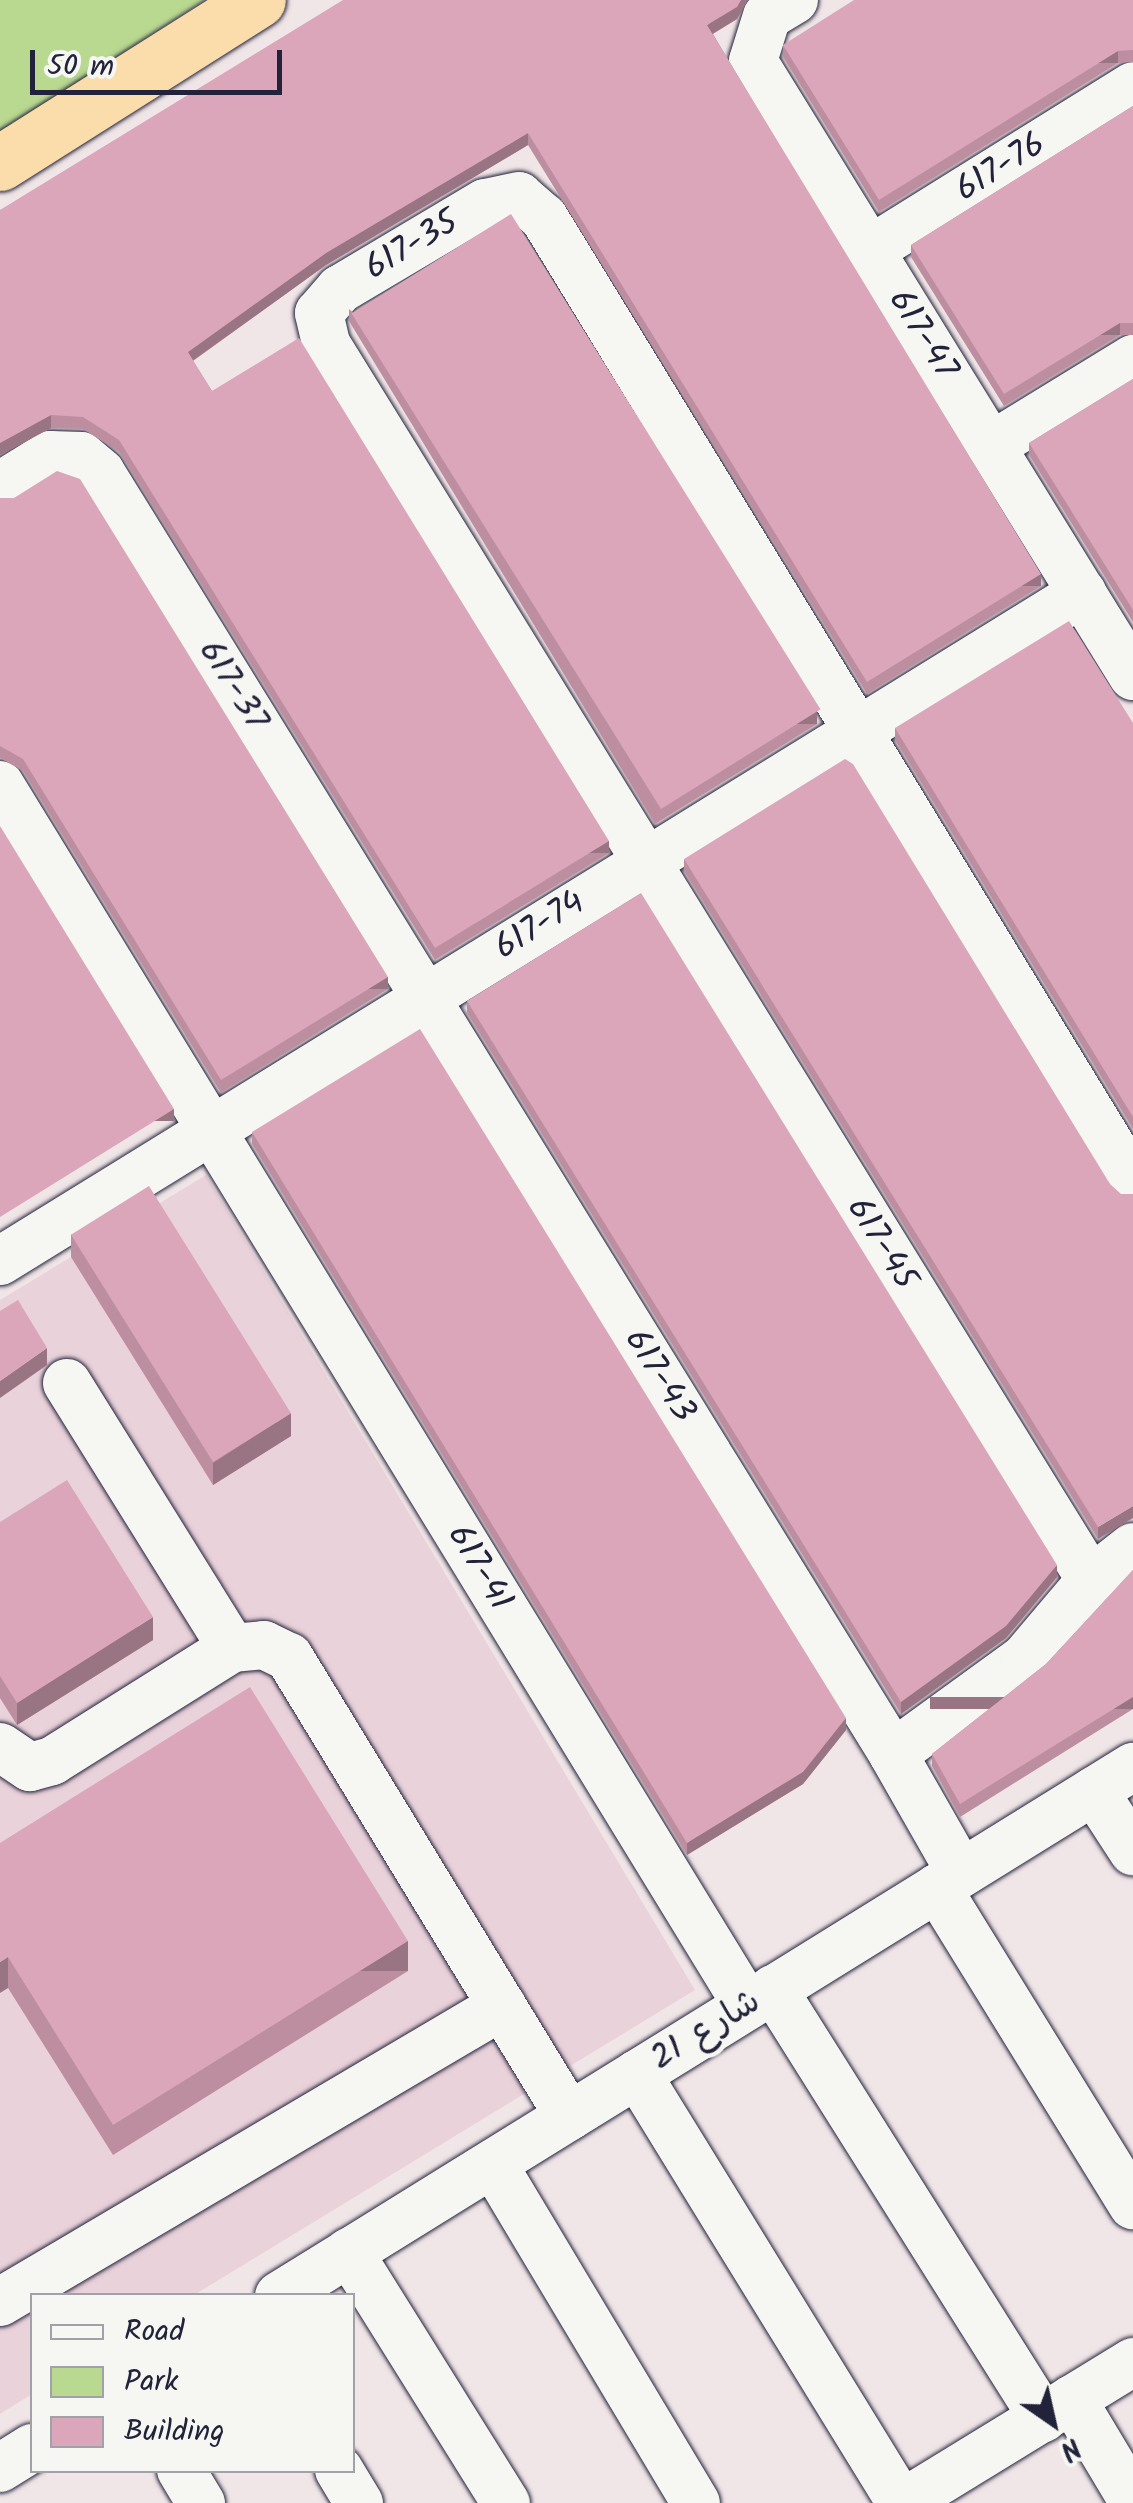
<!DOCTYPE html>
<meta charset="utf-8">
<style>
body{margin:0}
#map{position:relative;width:1133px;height:2503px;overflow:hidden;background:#f1e6e7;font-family:Kalam,"Playpen Sans Arabic",sans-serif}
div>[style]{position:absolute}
.built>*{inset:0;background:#ead2da}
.green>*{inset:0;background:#b9d890}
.roads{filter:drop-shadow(0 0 2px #22223b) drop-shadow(0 0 2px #22223b)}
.minor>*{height:48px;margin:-24px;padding:0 24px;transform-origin:24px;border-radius:24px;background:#f6f6f2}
.highway>*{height:55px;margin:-27.5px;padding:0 27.5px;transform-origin:27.5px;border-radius:27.5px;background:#fbddab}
.wall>*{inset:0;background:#bc8ea0}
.shaded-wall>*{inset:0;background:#997482;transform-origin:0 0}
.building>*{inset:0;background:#dba5ba;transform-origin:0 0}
span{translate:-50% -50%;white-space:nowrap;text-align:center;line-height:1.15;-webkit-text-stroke:9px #f6f6f2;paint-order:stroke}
.street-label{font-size:35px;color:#22223b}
.legend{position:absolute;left:30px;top:2293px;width:325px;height:180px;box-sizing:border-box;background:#f6f6f2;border:2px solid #a1a1a9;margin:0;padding:12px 18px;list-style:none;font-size:30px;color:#22223b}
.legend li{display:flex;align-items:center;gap:20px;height:50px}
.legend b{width:50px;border:2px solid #a1a1a9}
.north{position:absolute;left:1003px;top:2373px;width:100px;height:100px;-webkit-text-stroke:8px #f6f6f2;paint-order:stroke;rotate:146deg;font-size:28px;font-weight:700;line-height:40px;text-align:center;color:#22223b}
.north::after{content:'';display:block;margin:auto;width:35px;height:45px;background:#22223b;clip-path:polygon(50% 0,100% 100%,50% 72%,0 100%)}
.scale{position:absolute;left:30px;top:50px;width:252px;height:45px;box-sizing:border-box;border:5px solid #22223b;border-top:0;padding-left:12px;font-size:30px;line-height:35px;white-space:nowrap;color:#22223b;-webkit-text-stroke:8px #f6f6f2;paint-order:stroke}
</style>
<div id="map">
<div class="built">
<div style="clip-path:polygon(206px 1175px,695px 1990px,194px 2295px,32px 2296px,32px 2394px,0 2414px,0 1300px)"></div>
</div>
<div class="green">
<div style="clip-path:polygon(0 0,205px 0,0 132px)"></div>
</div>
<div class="roads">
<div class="minor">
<div style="left:794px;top:0;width:31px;rotate:149deg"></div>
<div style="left:767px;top:16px;width:47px;rotate:107.3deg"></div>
<div style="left:753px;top:61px;width:723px;rotate:58.29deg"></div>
<div style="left:870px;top:250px;width:310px;rotate:-31.9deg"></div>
<div style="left:991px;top:446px;width:167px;rotate:-31.5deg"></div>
<div style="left:0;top:486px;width:59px;rotate:-31.8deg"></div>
<div style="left:50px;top:455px;width:31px;rotate:2deg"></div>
<div style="left:81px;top:456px;width:26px;rotate:40deg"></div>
<div style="left:101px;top:473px;width:1506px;rotate:58.27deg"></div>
<div style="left:893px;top:1754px;width:163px;rotate:-36deg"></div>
<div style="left:1025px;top:1658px;width:102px;rotate:-49.8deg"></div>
<div style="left:0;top:785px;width:1431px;rotate:58.52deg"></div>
<div style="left:1133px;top:1182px;width:1130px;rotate:-121.42deg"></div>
<div style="left:544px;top:218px;width:33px;rotate:-139deg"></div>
<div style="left:519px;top:196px;width:35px;rotate:168deg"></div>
<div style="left:485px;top:203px;width:169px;rotate:149.3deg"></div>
<div style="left:340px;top:289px;width:32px;rotate:131deg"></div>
<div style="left:319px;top:313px;width:32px;rotate:77deg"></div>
<div style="left:326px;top:344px;width:1454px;rotate:58.25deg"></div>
<div style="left:1091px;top:1580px;width:53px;rotate:-38.2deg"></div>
<div style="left:0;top:1261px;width:1272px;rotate:-31.69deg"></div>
<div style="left:67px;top:1383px;width:312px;rotate:58.1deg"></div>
<div style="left:0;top:1747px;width:36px;rotate:34deg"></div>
<div style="left:30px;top:1767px;width:23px;rotate:-15deg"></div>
<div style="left:52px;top:1761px;width:213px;rotate:-32.1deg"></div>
<div style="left:232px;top:1648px;width:32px;rotate:-5deg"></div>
<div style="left:264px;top:1645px;width:28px;rotate:26deg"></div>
<div style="left:289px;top:1657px;width:538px;rotate:58.62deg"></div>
<div style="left:893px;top:1754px;width:137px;rotate:60.3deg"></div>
<div style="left:1094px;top:1791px;width:72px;rotate:57deg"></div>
<div style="left:937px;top:1888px;width:373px;rotate:58.3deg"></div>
<div style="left:773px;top:1989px;width:507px;rotate:57.81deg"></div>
<div style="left:637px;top:2074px;width:504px;rotate:58.39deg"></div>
<div style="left:493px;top:2164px;width:395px;rotate:59.1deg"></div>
<div style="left:349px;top:2252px;width:296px;rotate:58deg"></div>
<div style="left:279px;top:2296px;width:1005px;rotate:-31.78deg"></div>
<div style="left:0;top:2302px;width:583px;rotate:-30.53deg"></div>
<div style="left:1072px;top:2399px;width:119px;rotate:59.1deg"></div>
<div style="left:0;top:2468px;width:38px;rotate:-32deg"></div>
<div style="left:181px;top:2470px;width:39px;rotate:59deg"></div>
<div style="left:339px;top:2470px;width:39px;rotate:59deg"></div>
<div style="left:903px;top:2503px;width:270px;rotate:-31.5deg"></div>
</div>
<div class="highway">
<div style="left:0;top:163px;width:305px;rotate:-32.3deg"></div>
</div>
</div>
<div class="wall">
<div style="clip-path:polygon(1133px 0,1133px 62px,1118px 63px,879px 212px,783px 57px,783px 45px)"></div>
<div style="clip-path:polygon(737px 19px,713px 34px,1041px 586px,867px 694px,528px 145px,326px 265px,193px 361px,212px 391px,609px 853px,435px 960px,119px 452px,83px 429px,51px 428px,0 455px,0 210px)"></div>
<div style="clip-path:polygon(1133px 106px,1133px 335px,1120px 335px,1004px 406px,911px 257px,911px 245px)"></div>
<div style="clip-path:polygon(349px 309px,817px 724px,655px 824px,349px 321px)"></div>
<div style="clip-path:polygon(1133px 379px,1133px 622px,1029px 455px,1029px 443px)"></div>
<div style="clip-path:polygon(0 498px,388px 989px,221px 1093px,23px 771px,0 758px)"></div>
<div style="clip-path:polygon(1133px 723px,1133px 1129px,895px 740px,895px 728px)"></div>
<div style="clip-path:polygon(684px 859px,1110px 1184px,1098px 1539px,684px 871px)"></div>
<div style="clip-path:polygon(467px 1001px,1057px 1577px,1006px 1638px,901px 1714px,467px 1013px)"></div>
<div style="clip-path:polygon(252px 1132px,846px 1730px,803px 1784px,687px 1855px,252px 1144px)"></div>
<div style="clip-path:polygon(71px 1234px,291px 1436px,213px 1485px,71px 1257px)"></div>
<div style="clip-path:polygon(0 1522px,153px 1640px,17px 1725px,0 1698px)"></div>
<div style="clip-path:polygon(1133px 1570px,1133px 1709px,960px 1817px,932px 1766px,932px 1754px,1046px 1664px)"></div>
<div style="clip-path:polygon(0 1843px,408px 1971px,113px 2155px,8px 1988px)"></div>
</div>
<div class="shaded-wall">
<div style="clip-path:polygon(741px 0,748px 0,737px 19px,707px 37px,707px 25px)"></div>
<div style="left:1118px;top:51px;width:12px;height:282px;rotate:90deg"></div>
<div style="clip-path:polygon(528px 133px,528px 145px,326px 265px,188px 364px,188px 352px,326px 253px)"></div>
<div style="left:1120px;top:323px;width:12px;height:136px;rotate:90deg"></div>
<div style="clip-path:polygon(51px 415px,51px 428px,0 455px,0 443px)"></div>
<div style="left:1041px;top:574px;width:12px;height:205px;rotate:90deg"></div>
<div style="left:817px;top:712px;width:12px;height:190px;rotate:90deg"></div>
<div style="left:609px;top:841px;width:12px;height:204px;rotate:90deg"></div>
<div style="left:388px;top:977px;width:12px;height:196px;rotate:90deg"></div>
<div style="left:174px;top:1109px;width:12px;height:205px;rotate:90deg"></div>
<div style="clip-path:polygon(47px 1348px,47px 1365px,0 1398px,0 1381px)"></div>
<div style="clip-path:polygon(291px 1413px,291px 1436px,213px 1485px,213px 1463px)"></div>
<div style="clip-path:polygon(1133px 1506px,1133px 1518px,1098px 1539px,1098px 1527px)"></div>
<div style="clip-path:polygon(1057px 1565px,1057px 1577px,1006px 1638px,901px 1714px,901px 1702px)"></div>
<div style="clip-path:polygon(153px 1617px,153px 1640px,17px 1725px,17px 1703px)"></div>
<div style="left:1133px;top:1697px;width:12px;height:203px;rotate:90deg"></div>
<div style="clip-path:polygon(846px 1718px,846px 1730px,803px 1784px,687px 1855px,687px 1843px)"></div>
<div style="left:408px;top:1941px;width:30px;height:348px;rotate:90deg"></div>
<div style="clip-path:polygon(8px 1957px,8px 1988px,0 1993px,0 1962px)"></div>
</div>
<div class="building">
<div style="clip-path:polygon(343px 0,741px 0,737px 7px,707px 25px,1041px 574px,867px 682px,528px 133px,326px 253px,188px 352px,212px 391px,299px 338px,609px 841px,435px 948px,119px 440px,83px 417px,51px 415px,0 443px,0 210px)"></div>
<div style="clip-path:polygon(854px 0,1133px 0,1133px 50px,1118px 51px,879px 200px,783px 45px)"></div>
<div style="clip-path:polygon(1133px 106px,1133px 323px,1120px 323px,1004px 394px,911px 245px)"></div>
<div style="left:511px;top:214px;width:584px;height:188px;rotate:58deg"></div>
<div style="clip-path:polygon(1133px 379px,1133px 610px,1029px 443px)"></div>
<div style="clip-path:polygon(57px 471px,80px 479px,388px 977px,221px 1080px,23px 759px,0 746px,0 498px,14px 498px)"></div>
<div style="clip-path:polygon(1069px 621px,1133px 723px,1133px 1117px,895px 728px)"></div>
<div style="clip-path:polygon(845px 759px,853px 764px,1110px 1184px,1121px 1194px,1133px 1194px,1133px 1506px,1098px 1527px,684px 859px)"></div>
<div style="clip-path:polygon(0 826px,174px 1109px,0 1217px)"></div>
<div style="clip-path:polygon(641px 893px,1057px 1565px,1006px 1626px,901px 1702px,467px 1001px)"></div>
<div style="clip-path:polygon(420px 1029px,846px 1718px,803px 1772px,687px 1843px,252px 1132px)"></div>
<div style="left:149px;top:1186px;width:268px;height:92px;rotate:58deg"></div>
<div style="clip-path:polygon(18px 1300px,47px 1348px,0 1381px,0 1311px)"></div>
<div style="clip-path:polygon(67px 1480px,153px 1617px,17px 1703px,0 1676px,0 1522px)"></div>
<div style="clip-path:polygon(1133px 1570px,1133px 1697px,960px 1804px,932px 1754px,1046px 1664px)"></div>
<div style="clip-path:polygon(250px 1687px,408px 1941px,113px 2125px,8px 1957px,0 1962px,0 1843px)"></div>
</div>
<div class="street-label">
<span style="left:1001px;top:168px;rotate:-32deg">617-76</span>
<span style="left:412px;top:246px;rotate:-31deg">617-35</span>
<span style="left:922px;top:335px;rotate:58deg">617-47</span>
<span style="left:232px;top:686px;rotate:58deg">617-37</span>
<span style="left:540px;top:926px;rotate:-32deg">617-74</span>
<span style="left:881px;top:1244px;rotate:58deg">617-45</span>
<span style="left:659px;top:1376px;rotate:58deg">617-43</span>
<span style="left:479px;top:1568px;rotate:59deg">617-41</span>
<span style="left:706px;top:2031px;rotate:-32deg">شارع 21</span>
</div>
<ul class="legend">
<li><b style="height:12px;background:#f6f6f2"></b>Road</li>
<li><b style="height:28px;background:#b9d890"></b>Park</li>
<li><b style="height:28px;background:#dba5ba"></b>Building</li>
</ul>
<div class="north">N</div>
<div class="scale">50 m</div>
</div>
